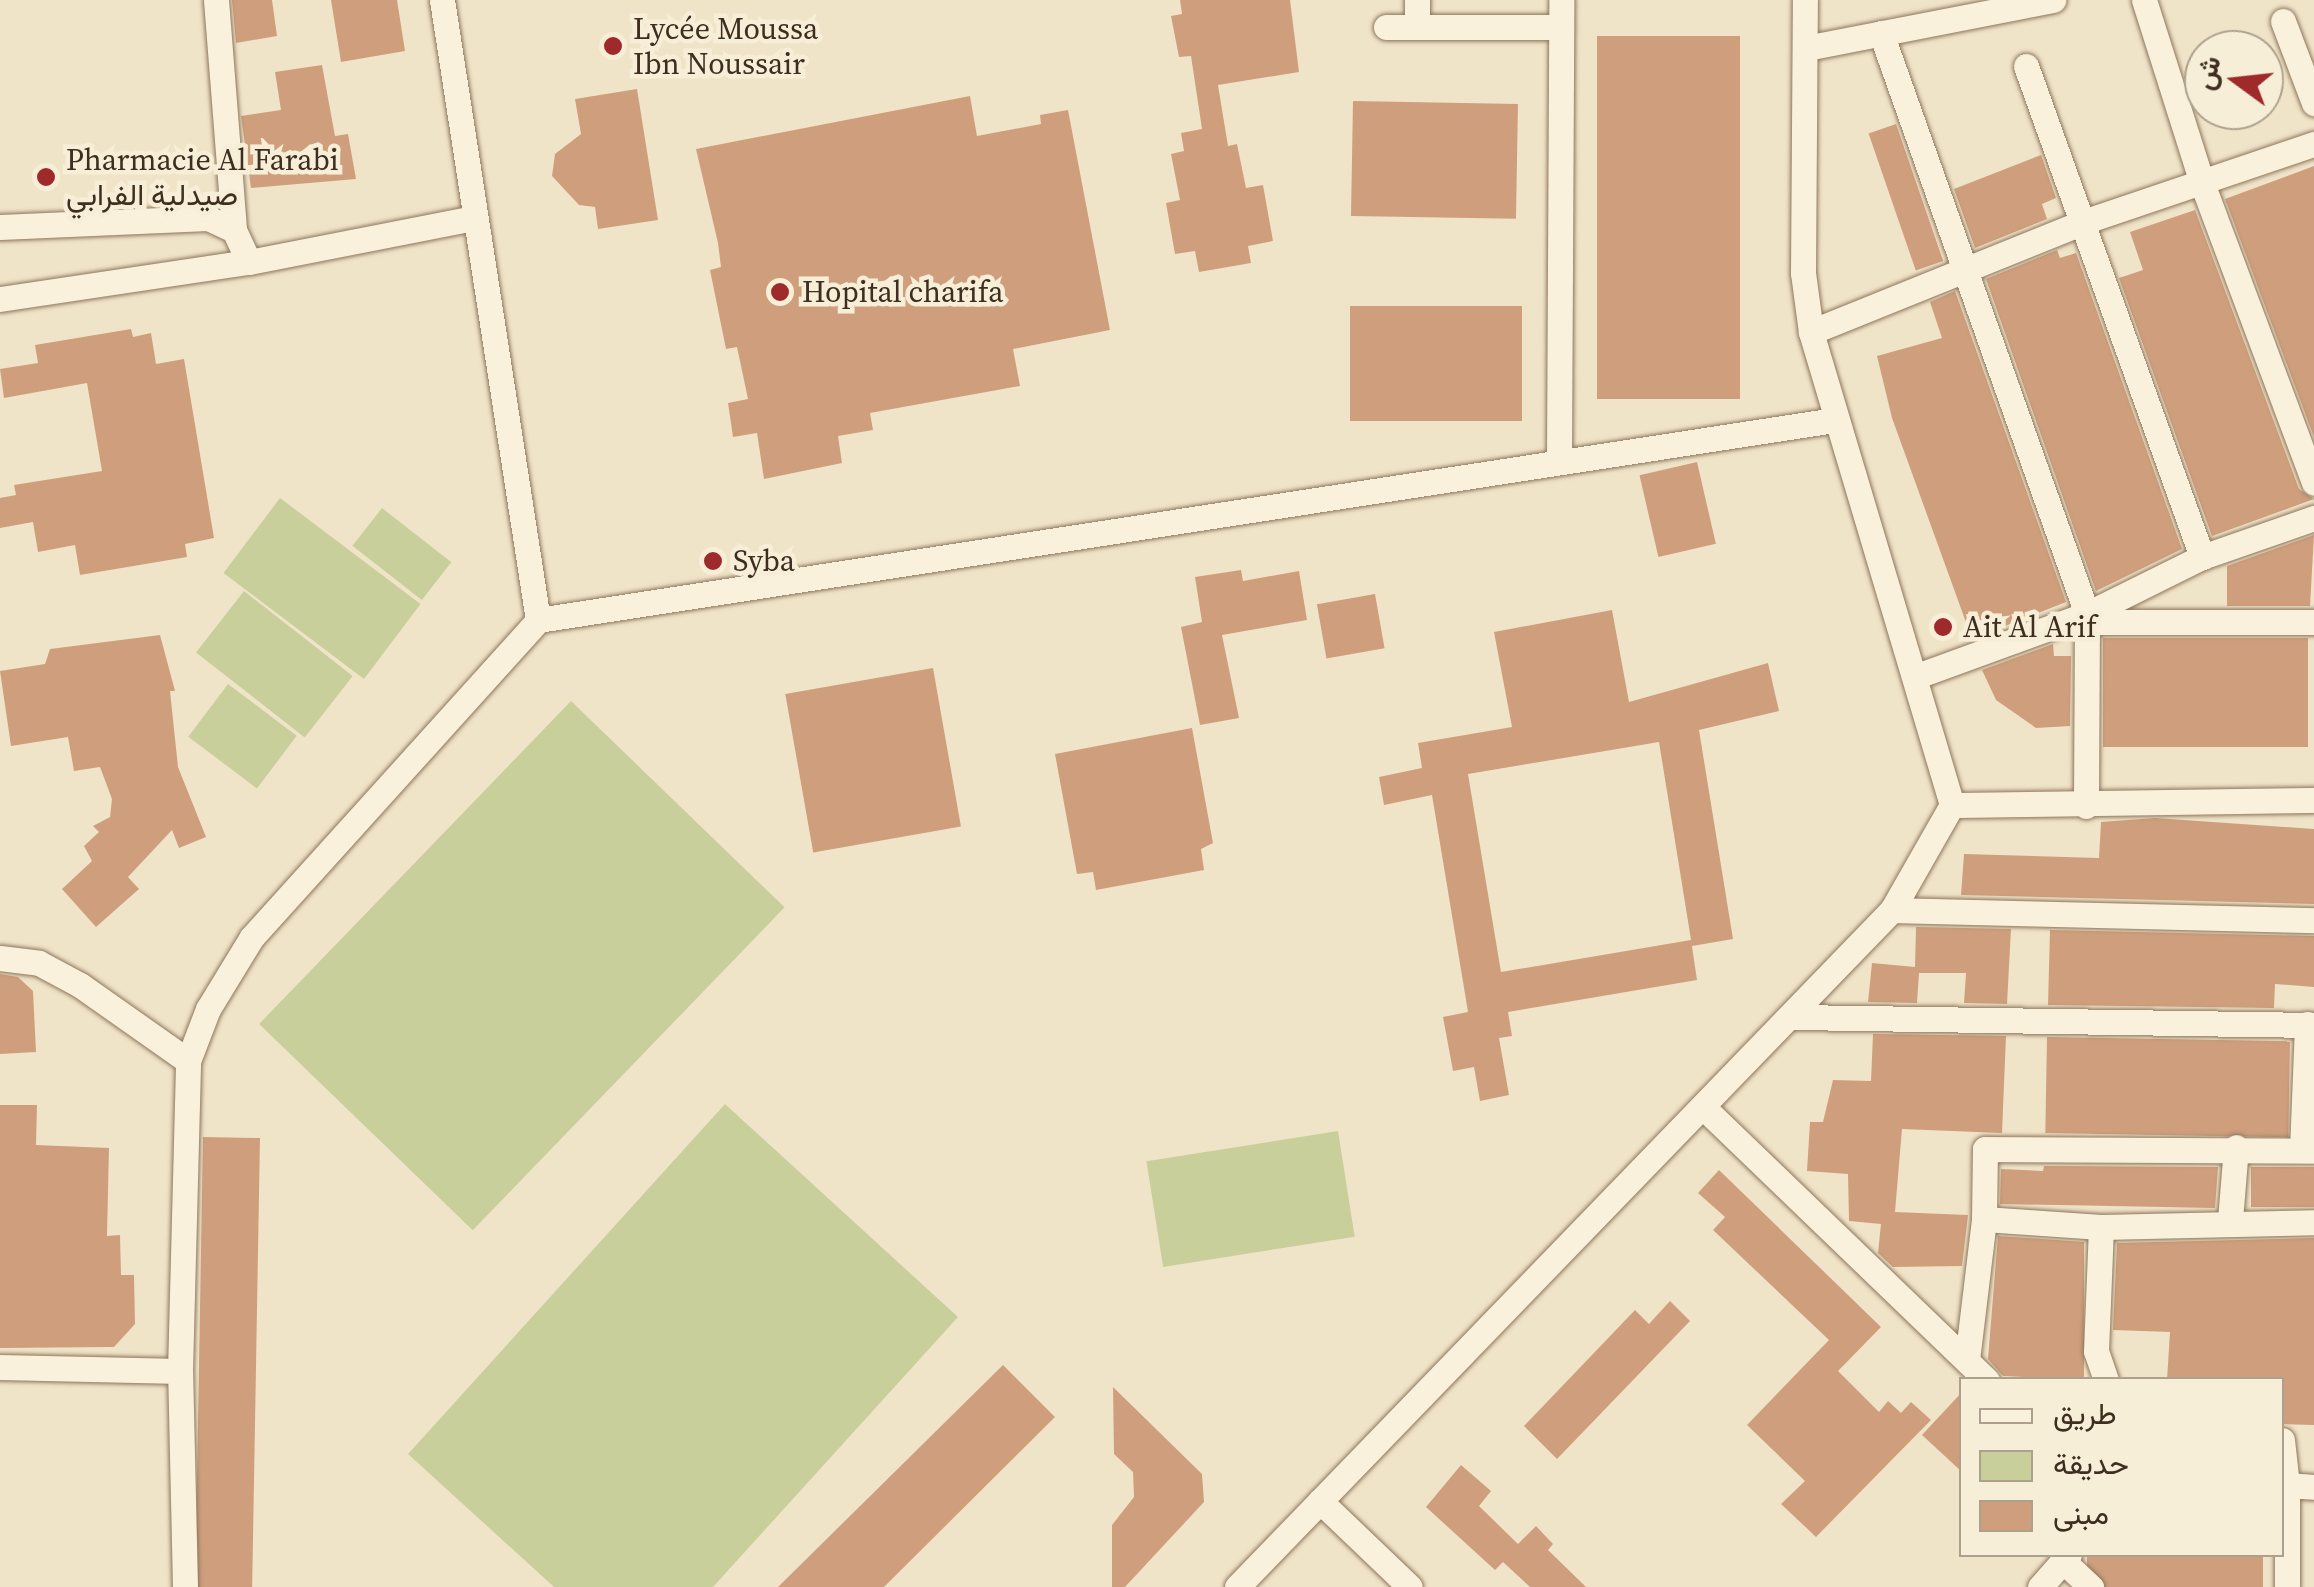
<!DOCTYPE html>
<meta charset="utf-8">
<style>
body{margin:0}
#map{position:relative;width:2314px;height:1587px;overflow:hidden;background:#f0e4c8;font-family:"Source Serif 4",Vazirmatn,serif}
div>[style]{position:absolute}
.green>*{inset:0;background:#c9cf9b;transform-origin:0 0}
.building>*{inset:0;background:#cf9f7d;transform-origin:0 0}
.roads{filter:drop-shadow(0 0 2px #8d765c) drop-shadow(0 0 2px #8d765c)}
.street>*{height:25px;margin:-12.5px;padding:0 12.5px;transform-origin:12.5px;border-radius:12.5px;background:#faf1dc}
.dots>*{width:28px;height:28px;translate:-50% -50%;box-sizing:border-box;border:5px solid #f7eed8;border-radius:50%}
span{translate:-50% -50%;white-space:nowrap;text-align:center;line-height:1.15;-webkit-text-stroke:9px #f7eed8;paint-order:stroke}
.poi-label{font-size:30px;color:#3d2e20}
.left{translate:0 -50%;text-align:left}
.legend{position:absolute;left:1959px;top:1377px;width:325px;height:180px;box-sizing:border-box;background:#f7eed8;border:2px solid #ada18e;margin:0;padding:12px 18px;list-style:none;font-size:30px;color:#3d2e20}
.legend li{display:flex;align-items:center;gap:20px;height:50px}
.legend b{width:50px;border:2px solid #ada18e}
.north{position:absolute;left:2184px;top:30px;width:100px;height:100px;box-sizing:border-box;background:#f7eed8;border:2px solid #ada18e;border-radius:50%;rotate:285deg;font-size:28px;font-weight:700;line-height:40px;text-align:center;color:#3d2e20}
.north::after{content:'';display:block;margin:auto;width:35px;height:45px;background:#9e2a2b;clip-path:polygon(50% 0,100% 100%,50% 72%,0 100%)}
</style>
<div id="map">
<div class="green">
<div style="left:280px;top:498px;width:176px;height:94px;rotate:37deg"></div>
<div style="left:382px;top:508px;width:88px;height:48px;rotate:38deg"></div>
<div style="left:244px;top:591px;width:138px;height:78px;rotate:38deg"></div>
<div style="left:228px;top:684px;width:86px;height:66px;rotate:37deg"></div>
<div style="left:571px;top:701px;width:297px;height:449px;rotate:44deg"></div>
<div style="clip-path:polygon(725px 1104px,958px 1317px,713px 1587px,554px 1587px,408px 1454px)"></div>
<div style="left:1338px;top:1131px;width:107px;height:194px;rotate:81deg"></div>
</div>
<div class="building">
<div style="clip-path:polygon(232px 0,272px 0,277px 36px,236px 43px)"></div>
<div style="clip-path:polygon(331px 0,397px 0,405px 51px,341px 62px)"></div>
<div style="clip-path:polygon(1180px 0,1290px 0,1299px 72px,1218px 85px,1228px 146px,1237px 144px,1246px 188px,1263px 185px,1273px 241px,1248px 246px,1251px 263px,1199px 272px,1195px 251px,1175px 254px,1166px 203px,1180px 200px,1171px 154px,1184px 151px,1181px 133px,1202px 129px,1191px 56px,1179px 57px,1171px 16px,1182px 14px)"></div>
<div style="left:1597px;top:36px;width:143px;height:363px"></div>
<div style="clip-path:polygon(322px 65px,335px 136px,348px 134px,356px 179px,251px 188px,241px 116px,281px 110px,275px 72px)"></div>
<div style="clip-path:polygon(637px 89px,658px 220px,598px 229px,595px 207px,579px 205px,552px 176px,555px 154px,581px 134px,575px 99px)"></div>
<div style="clip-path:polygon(970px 96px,977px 136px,1041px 124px,1040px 115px,1068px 110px,1110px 330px,1013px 349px,1020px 386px,870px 413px,873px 430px,838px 436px,842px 463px,764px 479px,757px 433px,733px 437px,728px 403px,748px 399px,737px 347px,726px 349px,710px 270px,721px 267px,718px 243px,696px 149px)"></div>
<div style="left:1353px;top:101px;width:165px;height:115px;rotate:1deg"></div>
<div style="left:1896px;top:124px;width:145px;height:29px;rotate:71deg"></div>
<div style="clip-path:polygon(2041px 155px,2056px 198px,2042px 204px,2047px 219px,1975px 248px,1954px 189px)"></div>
<div style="clip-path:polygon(2314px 166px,2314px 437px,2225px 199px)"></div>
<div style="clip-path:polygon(2195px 210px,2299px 489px,2314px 499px,2212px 536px,2119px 278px,2143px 270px,2130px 232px)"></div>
<div style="clip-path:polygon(2057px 250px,2060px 258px,2076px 253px,2182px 549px,2096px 591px,1986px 279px)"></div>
<div style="clip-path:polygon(1955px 291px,2066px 602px,1972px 639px,1892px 418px,1877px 356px,1942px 338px,1930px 302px)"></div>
<div style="left:1350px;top:306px;width:172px;height:115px"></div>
<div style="clip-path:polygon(131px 329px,133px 337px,151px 333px,156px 364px,184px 359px,214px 538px,185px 544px,187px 557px,80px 575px,75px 545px,38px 552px,33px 522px,0 528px,0 498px,16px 495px,14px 485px,102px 471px,87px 383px,4px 398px,0 369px,38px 363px,35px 345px)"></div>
<div style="left:1697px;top:462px;width:84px;height:59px;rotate:77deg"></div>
<div style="clip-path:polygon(2314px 535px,2310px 606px,2227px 606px,2227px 566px)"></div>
<div style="clip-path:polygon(1241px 570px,1243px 581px,1299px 571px,1307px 620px,1222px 635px,1239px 718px,1200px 725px,1181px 627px,1202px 622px,1195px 577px)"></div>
<div style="left:1375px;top:594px;width:55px;height:59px;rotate:80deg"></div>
<div style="clip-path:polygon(1612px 610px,1629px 702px,1768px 663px,1779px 711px,1699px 730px,1733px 939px,1692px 946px,1659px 742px,1468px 774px,1501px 972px,1691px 940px,1697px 980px,1508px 1012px,1512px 1036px,1499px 1038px,1509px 1095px,1480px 1101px,1474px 1067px,1453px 1071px,1443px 1017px,1468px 1012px,1432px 795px,1384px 805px,1379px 777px,1422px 768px,1418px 743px,1512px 727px,1494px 632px)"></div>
<div style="clip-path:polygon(160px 635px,175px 691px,170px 691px,178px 767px,206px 837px,179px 848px,172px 830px,128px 877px,139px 889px,96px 927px,62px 889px,92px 861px,84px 846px,99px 832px,93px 826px,110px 817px,112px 799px,100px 767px,74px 771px,68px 737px,11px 746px,0 671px,45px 664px,50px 649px)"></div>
<div style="left:2103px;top:638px;width:205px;height:109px"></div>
<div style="clip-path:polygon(2053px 644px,2054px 656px,2071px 656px,2070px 726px,2036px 728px,1996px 700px,1982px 670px)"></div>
<div style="left:933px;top:668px;width:161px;height:150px;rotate:80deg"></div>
<div style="clip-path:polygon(1192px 728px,1213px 843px,1201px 849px,1204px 870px,1096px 890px,1093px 872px,1077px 874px,1055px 754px)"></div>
<div style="clip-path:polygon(2155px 818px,2314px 829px,2314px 904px,1961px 895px,1964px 854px,2099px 858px,2101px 822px)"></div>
<div style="clip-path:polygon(1916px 927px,2011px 929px,2007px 1004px,1964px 1003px,1966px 973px,1919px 973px,1917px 1003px,1868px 1002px,1872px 963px,1915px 967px)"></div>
<div style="clip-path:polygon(2050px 930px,2314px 936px,2314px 987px,2275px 984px,2274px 1008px,2048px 1005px)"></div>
<div style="clip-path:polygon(0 974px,18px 977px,33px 991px,36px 1052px,0 1054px)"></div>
<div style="clip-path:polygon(1873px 1034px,2006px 1036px,2002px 1133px,1902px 1129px,1895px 1212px,1968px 1215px,1962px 1266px,1893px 1267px,1878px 1253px,1881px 1224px,1849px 1221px,1848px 1174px,1807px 1171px,1810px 1122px,1823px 1122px,1833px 1080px,1871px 1081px)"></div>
<div style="left:2047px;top:1037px;width:243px;height:96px;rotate:1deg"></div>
<div style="clip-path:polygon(0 1105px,37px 1105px,36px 1145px,109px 1148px,107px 1236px,120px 1235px,121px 1275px,134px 1275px,135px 1324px,114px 1347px,0 1348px)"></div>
<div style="left:203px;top:1137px;width:57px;height:450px;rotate:1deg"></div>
<div style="clip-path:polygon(2044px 1166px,2218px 1167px,2215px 1208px,2000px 1204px,2001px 1169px,2043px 1171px)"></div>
<div style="left:2251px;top:1167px;width:63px;height:40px"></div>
<div style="clip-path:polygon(1719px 1170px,1881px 1327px,1838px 1371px,1879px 1412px,1888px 1401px,1901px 1413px,1911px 1402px,1931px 1420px,1816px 1537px,1781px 1504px,1805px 1481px,1747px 1425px,1829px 1340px,1713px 1230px,1725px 1217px,1698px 1193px)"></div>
<div style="clip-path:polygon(1998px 1236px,2084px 1242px,2084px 1380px,2003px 1376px,1988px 1359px)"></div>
<div style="clip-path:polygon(2314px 1238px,2314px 1425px,2282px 1424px,2282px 1380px,2167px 1380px,2170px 1332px,2113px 1330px,2117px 1243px)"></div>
<div style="clip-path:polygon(1670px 1301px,1690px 1321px,1557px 1459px,1524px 1426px,1635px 1310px,1649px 1324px)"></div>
<div style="clip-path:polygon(1003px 1365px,1055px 1417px,884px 1587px,778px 1587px)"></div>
<div style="clip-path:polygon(1113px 1387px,1202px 1474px,1204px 1502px,1125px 1587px,1112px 1587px,1112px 1525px,1134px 1497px,1133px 1472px,1114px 1454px)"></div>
<div style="clip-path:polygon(1962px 1392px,1962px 1472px,1922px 1435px)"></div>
<div style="clip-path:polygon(1461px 1465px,1491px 1491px,1479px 1506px,1518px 1544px,1536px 1526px,1553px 1544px,1548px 1550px,1586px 1587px,1530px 1587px,1503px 1562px,1495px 1570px,1426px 1507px)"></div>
<div style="left:2087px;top:1554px;width:176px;height:39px"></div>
</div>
<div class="roads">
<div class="street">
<div style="left:216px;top:0;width:231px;rotate:85.5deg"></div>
<div style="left:442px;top:0;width:627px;rotate:81.2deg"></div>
<div style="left:1417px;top:0;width:27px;rotate:90deg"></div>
<div style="left:2144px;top:0;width:192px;rotate:72.4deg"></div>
<div style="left:2202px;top:183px;width:320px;rotate:69.5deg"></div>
<div style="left:2283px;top:21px;width:88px;rotate:69.3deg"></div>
<div style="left:1386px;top:27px;width:175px"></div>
<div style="left:1881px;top:33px;width:616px;rotate:70.48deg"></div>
<div style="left:2087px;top:614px;width:192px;rotate:90.3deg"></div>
<div style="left:1806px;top:48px;width:252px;rotate:-11deg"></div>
<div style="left:2026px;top:66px;width:522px;rotate:70.28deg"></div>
<div style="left:0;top:227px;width:208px;rotate:-2.5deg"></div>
<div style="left:208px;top:218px;width:29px;rotate:25deg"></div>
<div style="left:234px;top:230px;width:35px;rotate:65deg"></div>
<div style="left:0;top:299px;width:252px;rotate:-8.5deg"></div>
<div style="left:249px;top:262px;width:229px;rotate:-11.1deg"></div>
<div style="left:1811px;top:332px;width:297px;rotate:-22deg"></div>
<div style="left:2086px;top:221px;width:241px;rotate:-18.7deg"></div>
<div style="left:1559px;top:457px;width:457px;rotate:-89.7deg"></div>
<div style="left:2087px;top:622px;width:227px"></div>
<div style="left:1917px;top:676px;width:181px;rotate:-20deg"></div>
<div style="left:2087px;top:614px;width:128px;rotate:-26.4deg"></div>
<div style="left:2202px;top:557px;width:119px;rotate:-19.2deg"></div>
<div style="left:1952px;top:805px;width:362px;rotate:-0.8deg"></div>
<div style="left:1892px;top:910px;width:422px;rotate:1.4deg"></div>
<div style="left:0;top:958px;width:39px;rotate:7deg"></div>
<div style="left:39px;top:963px;width:47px;rotate:28.2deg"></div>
<div style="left:80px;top:985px;width:132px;rotate:35.1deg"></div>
<div style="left:1794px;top:1017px;width:520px;rotate:0.88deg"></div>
<div style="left:1704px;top:1108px;width:393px;rotate:43.9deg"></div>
<div style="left:2302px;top:1150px;width:126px;rotate:-87.7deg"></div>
<div style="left:1984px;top:1219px;width:117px;rotate:3.9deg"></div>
<div style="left:2101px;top:1227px;width:213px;rotate:-1.3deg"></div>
<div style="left:2230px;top:1220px;width:73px;rotate:-85.3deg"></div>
<div style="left:2101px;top:1227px;width:124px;rotate:92.3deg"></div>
<div style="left:2096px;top:1351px;width:31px;rotate:71deg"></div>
<div style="left:1967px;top:1360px;width:142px;rotate:-83.1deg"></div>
<div style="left:1984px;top:1219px;width:70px;rotate:-89.2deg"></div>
<div style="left:1985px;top:1149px;width:329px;rotate:0.3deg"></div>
<div style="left:0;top:1367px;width:180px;rotate:1.3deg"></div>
<div style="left:2282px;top:1440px;width:45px;rotate:83.7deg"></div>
<div style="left:1320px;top:1501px;width:124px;rotate:43.7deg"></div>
<div style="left:2062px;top:1560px;width:40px;rotate:43deg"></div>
<div style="left:185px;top:1587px;width:216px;rotate:-91.3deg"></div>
<div style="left:180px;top:1371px;width:310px;rotate:-88.5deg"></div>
<div style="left:188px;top:1061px;width:56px;rotate:-69deg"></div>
<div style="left:208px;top:1009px;width:84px;rotate:-58.6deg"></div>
<div style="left:252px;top:937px;width:427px;rotate:-47.9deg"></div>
<div style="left:538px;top:620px;width:1311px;rotate:-8.77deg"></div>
<div style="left:1237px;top:1587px;width:942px;rotate:-45.95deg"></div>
<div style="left:1892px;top:910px;width:121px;rotate:-60.3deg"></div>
<div style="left:1952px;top:805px;width:494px;rotate:-106.6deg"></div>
<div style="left:1811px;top:332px;width:60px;rotate:-97.7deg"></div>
<div style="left:1803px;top:273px;width:273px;rotate:-89.6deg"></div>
<div style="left:2040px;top:1587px;width:44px;rotate:-48.7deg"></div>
<div style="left:2287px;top:1587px;width:102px;rotate:-90deg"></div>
<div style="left:2287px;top:1485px;width:27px;rotate:4deg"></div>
</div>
</div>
<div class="dots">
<div style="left:613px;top:46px;background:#9e2a2b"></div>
<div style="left:46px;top:177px;background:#9e2a2b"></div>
<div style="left:780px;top:292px;background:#9e2a2b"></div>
<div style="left:713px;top:561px;background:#9e2a2b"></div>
<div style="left:1943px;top:627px;background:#9e2a2b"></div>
</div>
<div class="poi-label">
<span class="left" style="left:633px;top:46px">Lycée Moussa<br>Ibn Noussair</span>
<span class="left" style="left:66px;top:177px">Pharmacie Al Farabi<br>صيدلية الفرابي</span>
<span class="left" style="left:802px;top:292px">Hopital charifa</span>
<span class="left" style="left:733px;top:561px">Syba</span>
<span class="left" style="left:1963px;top:627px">Ait Al Arif</span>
</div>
<ul class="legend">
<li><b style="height:12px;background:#faf1dc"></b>طريق</li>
<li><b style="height:28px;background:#c9cf9b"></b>حديقة</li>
<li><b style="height:28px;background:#cf9f7d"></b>مبنى</li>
</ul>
<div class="north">ش</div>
</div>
